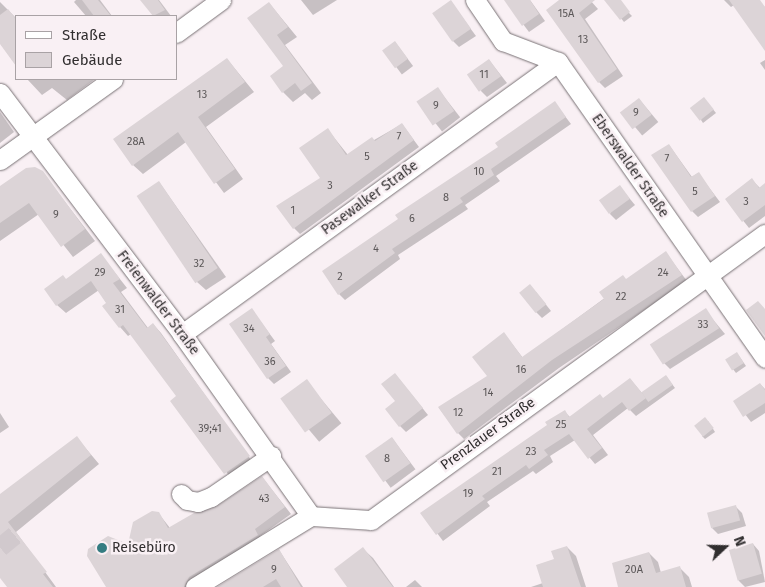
<!DOCTYPE html>
<meta charset="utf-8">
<style>
body{margin:0}
#map{position:relative;width:765px;height:587px;overflow:hidden;background:#f9f0f4;font-family:"Fira Sans",sans-serif}
div>[style]{position:absolute}
.shadow>*{inset:0;background:#0003;transform-origin:0 0}
.building>*{inset:0;background:#dcd4d7;transform-origin:0 0}
.minor-tunnel>*{height:19px;margin-top:-9.5px;transform-origin:0;background:repeating-linear-gradient(90deg,#d1c9cd 0 19px,transparent 0 28px)}
.roads{filter:drop-shadow(0 0 1px #797275) drop-shadow(0 0 1px #797275)}
.minor>*{height:19px;margin:-9.5px;padding:0 9.5px;transform-origin:9.5px;border-radius:9.5px;background:#fff}
.dots>*{width:14px;height:14px;translate:-50% -50%;box-sizing:border-box;border:2px solid #f9f0f4;border-radius:50%}
span{translate:-50% -50%;white-space:nowrap;text-align:center;line-height:1.15;-webkit-text-stroke:5px #f9f0f4;paint-order:stroke}
.number-label{font-size:11px;color:#5c5859}
.number-label span{-webkit-text-stroke-width:0}
.street-label{font-size:14px;color:#312e2f}
.poi-label{font-size:14px;color:#312e2f}
.left{translate:0 -50%;text-align:left}
.legend{position:absolute;left:15px;top:15px;width:162px;height:65px;box-sizing:border-box;background:#f9f0f4;border:1px solid #a9a2a5;margin:0;padding:6px 9px;list-style:none;font-size:15px;color:#312e2f}
.legend li{display:flex;align-items:center;gap:10px;height:25px}
.legend b{width:25px;border:1px solid #a9a2a5}
.north{position:absolute;left:700px;top:522px;width:50px;height:50px;-webkit-text-stroke:4px #f9f0f4;paint-order:stroke;rotate:69deg;font-size:14px;font-weight:700;line-height:20px;text-align:center;color:#312e2f}
.north::after{content:'';display:block;margin:auto;width:18px;height:22px;background:#312e2f;clip-path:polygon(50% 0,100% 100%,50% 72%,0 100%)}
</style>
<div id="map">
<div class="shadow">
<div style="clip-path:polygon(76px 0,100px 0,112px 16px,86px 16px,74px 2px)"></div>
<div style="clip-path:polygon(142px 0,159px 0,171px 16px,154px 16px)"></div>
<div style="clip-path:polygon(301px 0,337px 0,313px 15px)"></div>
<div style="clip-path:polygon(505px 0,530px 0,545px 21px,529px 32px)"></div>
<div style="clip-path:polygon(561px 0,590px 0,598px 9px,585px 19px,623px 76px,605px 88px,599px 82px)"></div>
<div style="clip-path:polygon(616px 0,632px 16px,624px 22px,610px 5px)"></div>
<div style="clip-path:polygon(724px 0,756px 0,765px 7px,765px 48px,734px 5px,731px 7px)"></div>
<div style="clip-path:polygon(0 2px,16px 18px,16px 65px,0 43px)"></div>
<div style="clip-path:polygon(451px 2px,476px 36px,459px 47px,453px 41px)"></div>
<div style="clip-path:polygon(269px 3px,297px 37px,285px 45px,321px 93px,312px 100px,305px 93px,293px 102px,283px 92px,284px 67px)"></div>
<div style="left:395px;top:42px;width:30px;height:14px;rotate:53deg"></div>
<div style="clip-path:polygon(227px 59px,254px 92px,206px 127px,243px 179px,224px 193px,186px 142px,143px 174px,133px 165px)"></div>
<div style="clip-path:polygon(489px 60px,507px 83px,487px 97px,481px 91px)"></div>
<div style="clip-path:polygon(765px 60px,765px 70px,760px 63px)"></div>
<div style="clip-path:polygon(27px 79px,95px 79px,67px 100px,52px 88px,42px 95px)"></div>
<div style="left:438px;top:89px;width:36px;height:23px;rotate:52deg"></div>
<div style="left:639px;top:99px;width:30px;height:21px;rotate:50deg"></div>
<div style="clip-path:polygon(707px 102px,716px 113px,703px 123px,701px 120px)"></div>
<div style="clip-path:polygon(555px 103px,571px 124px,496px 176px,500px 181px,465px 205px,468px 209px,398px 255px,400px 259px,345px 300px,339px 294px,500px 147px)"></div>
<div style="clip-path:polygon(0 112px,14px 132px,0 143px)"></div>
<div style="clip-path:polygon(402px 124px,419px 147px,300px 234px,294px 228px,321px 178px,328px 130px,348px 155px)"></div>
<div style="clip-path:polygon(669px 145px,692px 177px,698px 173px,720px 202px,698px 217px,692px 211px)"></div>
<div style="clip-path:polygon(752px 180px,760px 188px,765px 185px,765px 216px,749px 228px,726px 199px)"></div>
<div style="clip-path:polygon(49px 181px,95px 241px,73px 257px,39px 214px,0 241px,0 188px)"></div>
<div style="clip-path:polygon(159px 182px,226px 277px,206px 290px,197px 282px)"></div>
<div style="clip-path:polygon(620px 187px,635px 205px,616px 220px,610px 214px)"></div>
<div style="clip-path:polygon(666px 253px,687px 281px,559px 368px,464px 439px,458px 433px,439px 408px,489px 376px,509px 340px,523px 358px)"></div>
<div style="clip-path:polygon(101px 255px,127px 288px,121px 292px,148px 328px,153px 324px,161px 333px,256px 467px,234px 482px,172px 401px,178px 397px,131px 334px,128px 336px,120px 327px,99px 290px,66px 313px,57px 305px,66px 280px)"></div>
<div style="clip-path:polygon(536px 292px,551px 311px,542px 318px,536px 312px)"></div>
<div style="clip-path:polygon(252px 310px,275px 341px,271px 344px,291px 372px,274px 384px,268px 378px)"></div>
<div style="clip-path:polygon(705px 310px,725px 334px,670px 369px,664px 363px)"></div>
<div style="clip-path:polygon(739px 356px,746px 366px,736px 373px,726px 360px)"></div>
<div style="clip-path:polygon(395px 374px,428px 415px,406px 432px,400px 426px)"></div>
<div style="clip-path:polygon(666px 376px,675px 388px,636px 416px,628px 408px,593px 435px,608px 455px,595px 464px,575px 440px,550px 456px,553px 462px,536px 474px,533px 471px,487px 502px,490px 506px,443px 541px,422px 513px,549px 426px,564px 411px,571px 418px,604px 399px,630px 379px,642px 393px)"></div>
<div style="left:306px;top:381px;width:55px;height:29px;rotate:50deg"></div>
<div style="clip-path:polygon(760px 384px,765px 389px,765px 413px,751px 422px,735px 401px)"></div>
<div style="clip-path:polygon(0 413px,9px 427px,0 433px)"></div>
<div style="clip-path:polygon(708px 421px,715px 432px,705px 439px,702px 436px)"></div>
<div style="clip-path:polygon(77px 438px,99px 464px,16px 532px,56px 587px,9px 587px,0 576px,0 496px)"></div>
<div style="left:392px;top:438px;width:39px;height:31px;rotate:53deg"></div>
<div style="clip-path:polygon(262px 477px,291px 514px,260px 536px,264px 542px,194px 587px,107px 587px,129px 546px,159px 514px,170px 528px,218px 508px)"></div>
<div style="clip-path:polygon(735px 506px,742px 513px,746px 526px,718px 534px,712px 528px)"></div>
<div style="clip-path:polygon(753px 544px,759px 551px,765px 582px,745px 587px,739px 581px,731px 551px)"></div>
<div style="clip-path:polygon(567px 547px,576px 556px,586px 587px,531px 587px,543px 583px)"></div>
<div style="clip-path:polygon(363px 549px,373px 558px,394px 587px,349px 587px)"></div>
<div style="clip-path:polygon(279px 550px,303px 587px,219px 587px)"></div>
<div style="clip-path:polygon(649px 553px,658px 562px,661px 573px,680px 568px,689px 577px,692px 587px,620px 587px)"></div>
<div style="clip-path:polygon(415px 580px,422px 587px,406px 587px)"></div>
</div>
<div class="building">
<div style="clip-path:polygon(82px 0,98px 0,111px 16px,94px 16px)"></div>
<div style="clip-path:polygon(140px 0,158px 0,165px 10px,153px 16px)"></div>
<div style="left:451px;top:0;width:35px;height:23px;rotate:55deg"></div>
<div style="clip-path:polygon(504px 0,530px 0,539px 14px,522px 26px)"></div>
<div style="clip-path:polygon(559px 0,595px 0,579px 13px,617px 69px,598px 83px,546px 10px)"></div>
<div style="clip-path:polygon(604px 0,621px 0,630px 12px,620px 20px)"></div>
<div style="clip-path:polygon(729px 0,760px 0,765px 7px,765px 51px)"></div>
<div style="clip-path:polygon(269px 2px,288px 27px,277px 35px,312px 83px,301px 91px,295px 83px,282px 93px,270px 76px,283px 66px,247px 18px)"></div>
<div style="clip-path:polygon(8px 9px,16px 19px,16px 66px,0 44px,0 15px)"></div>
<div style="left:395px;top:41px;width:22px;height:16px;rotate:54deg"></div>
<div style="clip-path:polygon(227px 58px,245px 82px,198px 117px,235px 169px,214px 184px,178px 132px,132px 166px,113px 139px)"></div>
<div style="left:489px;top:59px;width:21px;height:27px;rotate:55deg"></div>
<div style="left:438px;top:87px;width:29px;height:26px;rotate:56deg"></div>
<div style="left:704px;top:97px;width:16px;height:18px;rotate:52deg"></div>
<div style="left:639px;top:98px;width:21px;height:24px;rotate:53deg"></div>
<div style="clip-path:polygon(555px 101px,566px 117px,491px 169px,494px 175px,460px 198px,463px 202px,392px 249px,395px 253px,338px 295px,322px 271px,398px 219px,395px 215px,498px 147px,495px 143px)"></div>
<div style="clip-path:polygon(402px 123px,414px 140px,293px 229px,276px 206px,320px 178px,299px 148px,328px 128px,346px 155px,372px 137px,375px 141px)"></div>
<div style="clip-path:polygon(669px 144px,691px 177px,699px 172px,715px 196px,691px 212px,651px 155px)"></div>
<div style="clip-path:polygon(35px 167px,43px 171px,85px 229px,61px 247px,29px 203px,0 223px,0 186px,26px 168px)"></div>
<div style="clip-path:polygon(752px 178px,759px 188px,765px 183px,765px 205px,742px 222px,725px 199px)"></div>
<div style="left:159px;top:181px;width:105px;height:27px;rotate:56deg"></div>
<div style="left:620px;top:185px;width:17px;height:26px;rotate:54deg"></div>
<div style="clip-path:polygon(666px 251px,682px 275px,552px 360px,457px 434px,438px 407px,487px 376px,472px 357px,504px 332px,522px 357px,604px 299px,599px 292px,623px 275px,626px 279px)"></div>
<div style="clip-path:polygon(101px 253px,120px 279px,113px 283px,147px 328px,153px 323px,250px 456px,224px 474px,170px 401px,176px 396px,123px 325px,119px 328px,102px 306px,106px 303px,91px 281px,56px 306px,44px 289px,63px 275px,66px 279px)"></div>
<div style="left:530px;top:284px;width:26px;height:14px;rotate:51deg"></div>
<div style="clip-path:polygon(758px 301px,765px 309px,765px 336px,746px 310px)"></div>
<div style="clip-path:polygon(252px 308px,270px 334px,266px 337px,286px 366px,267px 379px,229px 324px)"></div>
<div style="left:706px;top:308px;width:24px;height:67px;rotate:57deg"></div>
<div style="left:737px;top:352px;width:13px;height:14px;rotate:58deg"></div>
<div style="clip-path:polygon(395px 373px,423px 408px,399px 427px,385px 409px,395px 401px,381px 384px)"></div>
<div style="left:666px;top:375px;width:12px;height:30px;rotate:55deg"></div>
<div style="clip-path:polygon(630px 378px,646px 398px,629px 411px,622px 402px,587px 429px,602px 448px,588px 459px,569px 434px,544px 450px,548px 455px,529px 469px,526px 465px,482px 496px,485px 499px,436px 535px,420px 513px,547px 425px,545px 422px,565px 410px,569px 417px,600px 394px,603px 398px)"></div>
<div style="left:307px;top:379px;width:42px;height:33px;rotate:54deg"></div>
<div style="clip-path:polygon(760px 383px,765px 390px,765px 403px,743px 417px,733px 401px)"></div>
<div style="left:705px;top:417px;width:14px;height:14px;rotate:51deg"></div>
<div style="clip-path:polygon(77px 436px,91px 455px,8px 522px,47px 572px,43px 574px,53px 587px,7px 587px,0 578px,0 494px)"></div>
<div style="left:392px;top:437px;width:32px;height:33px;rotate:55deg"></div>
<div style="clip-path:polygon(262px 476px,285px 507px,255px 529px,258px 535px,189px 577px,184px 587px,106px 587px,87px 556px,88px 549px,108px 536px,128px 544px,133px 522px,152px 511px,159px 512px,168px 528px,194px 513px,217px 506px)"></div>
<div style="left:736px;top:505px;width:16px;height:30px;rotate:75deg"></div>
<div style="left:753px;top:543px;width:32px;height:25px;rotate:74deg"></div>
<div style="clip-path:polygon(567px 546px,581px 587px,543px 587px,536px 565px,554px 559px,551px 551px)"></div>
<div style="clip-path:polygon(363px 547px,393px 587px,347px 587px,334px 569px)"></div>
<div style="clip-path:polygon(279px 549px,301px 587px,281px 587px,276px 579px,263px 587px,217px 587px)"></div>
<div style="clip-path:polygon(649px 552px,656px 573px,680px 566px,686px 587px,618px 587px,612px 563px)"></div>
</div>
<div class="minor-tunnel">
<div style="left:0;top:547px;width:22px;rotate:-39deg"></div>
</div>
<div class="roads">
<div class="minor">
<div style="left:475px;top:0;width:50px;rotate:55.7deg"></div>
<div style="left:503px;top:41px;width:59px;rotate:20.9deg"></div>
<div style="left:558px;top:62px;width:361px;rotate:55deg"></div>
<div style="left:176px;top:33px;width:56px;rotate:-36.3deg"></div>
<div style="left:0;top:93px;width:302px;rotate:52.9deg"></div>
<div style="left:182px;top:334px;width:223px;rotate:54.7deg"></div>
<div style="left:0;top:160px;width:139px;rotate:-35.6deg"></div>
<div style="left:182px;top:334px;width:464px;rotate:-35.9deg"></div>
<div style="left:181px;top:494px;width:8px;rotate:45deg"></div>
<div style="left:187px;top:500px;width:11px;rotate:10deg"></div>
<div style="left:198px;top:502px;width:14px;rotate:-21deg"></div>
<div style="left:211px;top:497px;width:73px;rotate:-34.3deg"></div>
<div style="left:195px;top:587px;width:136px;rotate:-31.5deg"></div>
<div style="left:311px;top:516px;width:60px;rotate:3.8deg"></div>
<div style="left:371px;top:520px;width:487px;rotate:-36deg"></div>
</div>
</div>
<div class="dots">
<div style="left:102px;top:548px;background:#347c81"></div>
</div>
<div class="number-label">
<span style="left:566px;top:14px">15A</span>
<span style="left:583px;top:40px">13</span>
<span style="left:484px;top:75px">11</span>
<span style="left:202px;top:95px">13</span>
<span style="left:436px;top:106px">9</span>
<span style="left:636px;top:113px">9</span>
<span style="left:399px;top:137px">7</span>
<span style="left:136px;top:142px">28A</span>
<span style="left:367px;top:157px">5</span>
<span style="left:667px;top:159px">7</span>
<span style="left:479px;top:172px">10</span>
<span style="left:330px;top:186px">3</span>
<span style="left:695px;top:192px">5</span>
<span style="left:446px;top:198px">8</span>
<span style="left:746px;top:202px">3</span>
<span style="left:293px;top:211px">1</span>
<span style="left:56px;top:215px">9</span>
<span style="left:412px;top:219px">6</span>
<span style="left:376px;top:249px">4</span>
<span style="left:199px;top:264px">32</span>
<span style="left:100px;top:273px">29</span>
<span style="left:663px;top:273px">24</span>
<span style="left:340px;top:277px">2</span>
<span style="left:621px;top:297px">22</span>
<span style="left:120px;top:310px">31</span>
<span style="left:703px;top:325px">33</span>
<span style="left:249px;top:329px">34</span>
<span style="left:270px;top:362px">36</span>
<span style="left:521px;top:370px">16</span>
<span style="left:488px;top:393px">14</span>
<span style="left:458px;top:413px">12</span>
<span style="left:561px;top:425px">25</span>
<span style="left:210px;top:429px">39;41</span>
<span style="left:531px;top:452px">23</span>
<span style="left:387px;top:459px">8</span>
<span style="left:497px;top:472px">21</span>
<span style="left:468px;top:494px">19</span>
<span style="left:264px;top:499px">43</span>
<span style="left:274px;top:570px">9</span>
<span style="left:634px;top:570px">20A</span>
</div>
<div class="street-label">
<span style="left:630px;top:166px;rotate:55deg">Eberswalder Straße</span>
<span style="left:370px;top:198px;rotate:-36deg">Pasewalker Straße</span>
<span style="left:158px;top:303px;rotate:53deg">Freienwalder Straße</span>
<span style="left:488px;top:434px;rotate:-36deg">Prenzlauer Straße</span>
</div>
<div class="poi-label">
<span class="left" style="left:112px;top:548px">Reisebüro</span>
</div>
<ul class="legend">
<li><b style="height:6px;background:#fff"></b>Straße</li>
<li><b style="height:14px;background:#dcd4d7"></b>Gebäude</li>
</ul>
<div class="north">N</div>
</div>
